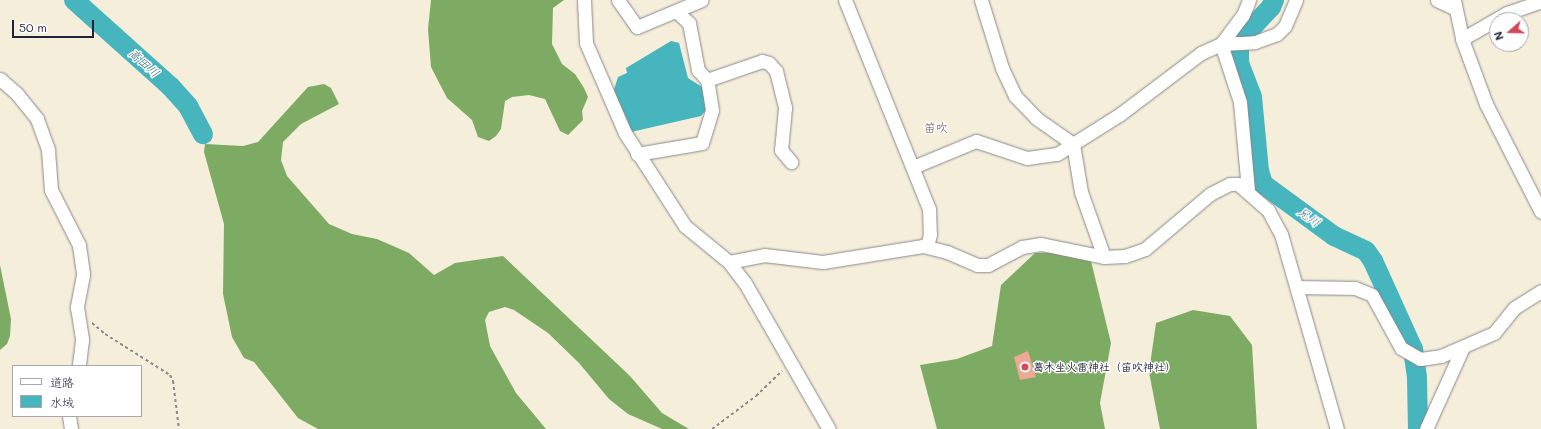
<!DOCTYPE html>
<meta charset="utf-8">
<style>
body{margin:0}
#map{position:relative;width:1541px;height:429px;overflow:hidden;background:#f4eedb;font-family:Mali,"Klee One",sans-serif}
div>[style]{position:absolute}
.forest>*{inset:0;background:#7eab64}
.water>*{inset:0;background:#46b5be}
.river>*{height:20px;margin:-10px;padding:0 10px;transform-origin:10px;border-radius:10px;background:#46b5be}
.building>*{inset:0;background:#eea894}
.path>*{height:2px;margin-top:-1px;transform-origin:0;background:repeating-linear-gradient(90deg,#8b888b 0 3px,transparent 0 6px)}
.roads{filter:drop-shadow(0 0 1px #8b888b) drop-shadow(0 0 1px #8b888b)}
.minor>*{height:13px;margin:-6.5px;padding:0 6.5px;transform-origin:6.5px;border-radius:6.5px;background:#fff}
.dots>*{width:11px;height:11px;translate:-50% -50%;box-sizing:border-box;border:2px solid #fff;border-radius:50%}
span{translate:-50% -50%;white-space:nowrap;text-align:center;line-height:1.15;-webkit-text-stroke:3px #fff;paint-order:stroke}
.poi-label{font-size:11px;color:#22223b;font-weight:700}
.left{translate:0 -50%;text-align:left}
.water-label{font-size:12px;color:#326476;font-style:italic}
.neighbourhood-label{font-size:12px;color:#69515a}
.legend{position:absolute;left:12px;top:365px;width:130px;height:52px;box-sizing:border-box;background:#fff;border:1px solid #a7a7b1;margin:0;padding:5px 7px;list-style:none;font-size:12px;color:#22223b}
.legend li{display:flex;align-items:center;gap:8px;height:20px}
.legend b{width:20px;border:1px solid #a7a7b1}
.north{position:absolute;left:1489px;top:12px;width:40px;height:40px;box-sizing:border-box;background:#fff;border:1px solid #a7a7b1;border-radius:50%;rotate:250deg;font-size:11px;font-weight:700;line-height:16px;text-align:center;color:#22223b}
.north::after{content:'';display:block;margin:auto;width:14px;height:18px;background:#d1495b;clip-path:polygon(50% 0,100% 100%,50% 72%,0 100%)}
.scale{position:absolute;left:12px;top:20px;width:82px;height:18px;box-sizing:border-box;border:2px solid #22223b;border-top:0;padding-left:5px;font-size:12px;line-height:14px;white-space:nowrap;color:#22223b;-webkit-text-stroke:3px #fff;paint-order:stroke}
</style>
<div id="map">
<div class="forest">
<div style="clip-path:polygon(431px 0,564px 0,553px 8px,552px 44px,562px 64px,575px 74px,584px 88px,588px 97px,582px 111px,583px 120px,568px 135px,560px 131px,545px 99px,529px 95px,512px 97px,505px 101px,501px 129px,496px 136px,489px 141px,478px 137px,472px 120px,447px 98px,431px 67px,428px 29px)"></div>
<div style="clip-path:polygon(324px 84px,331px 88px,339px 104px,301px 124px,283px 142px,281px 160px,287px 176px,329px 224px,352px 234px,377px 239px,409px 253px,434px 275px,455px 263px,503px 256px,630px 376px,662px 413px,689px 429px,662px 429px,628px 414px,609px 399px,579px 363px,548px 333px,514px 310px,505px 307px,489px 312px,485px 320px,490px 346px,516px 393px,546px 429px,318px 429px,298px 418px,254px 362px,244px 358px,232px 337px,223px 294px,224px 224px,204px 152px,205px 144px,243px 146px,258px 142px,308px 87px)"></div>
<div style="clip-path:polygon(1079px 252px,1091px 261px,1111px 343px,1100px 403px,1105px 429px,937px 429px,920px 365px,957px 359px,992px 346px,1001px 285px,1035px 253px)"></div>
<div style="clip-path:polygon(0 265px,11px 319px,10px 336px,7px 344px,0 350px)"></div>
<div style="clip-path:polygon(1193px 310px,1230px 316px,1252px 345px,1257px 429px,1160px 429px,1149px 372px,1156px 323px)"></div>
</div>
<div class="water">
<div style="clip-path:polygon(671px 41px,679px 43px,688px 78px,702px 87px,706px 110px,701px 116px,631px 132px,613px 93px,618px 77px,627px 73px,626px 68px)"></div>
</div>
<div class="river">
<div style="left:74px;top:0;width:129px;rotate:41.9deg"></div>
<div style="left:170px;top:86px;width:27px;rotate:48deg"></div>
<div style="left:188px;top:106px;width:32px;rotate:62deg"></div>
<div style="left:1274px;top:0;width:8px;rotate:113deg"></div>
<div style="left:1271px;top:7px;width:37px;rotate:133deg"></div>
<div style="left:1246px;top:34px;width:16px;rotate:117deg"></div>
<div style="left:1239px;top:48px;width:15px;rotate:90deg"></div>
<div style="left:1239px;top:63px;width:36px;rotate:69deg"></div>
<div style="left:1252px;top:97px;width:74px;rotate:84.6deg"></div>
<div style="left:1259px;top:171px;width:14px;rotate:73deg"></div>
<div style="left:1263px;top:184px;width:88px;rotate:36.2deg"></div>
<div style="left:1334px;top:236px;width:35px;rotate:25deg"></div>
<div style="left:1366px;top:251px;width:12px;rotate:55deg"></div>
<div style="left:1373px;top:261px;width:97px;rotate:65.6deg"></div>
<div style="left:1413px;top:349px;width:29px;rotate:82deg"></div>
<div style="left:1417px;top:378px;width:51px;rotate:88.9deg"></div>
</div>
<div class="building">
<div style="clip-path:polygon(1028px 351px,1036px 377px,1020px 380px,1014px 357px)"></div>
</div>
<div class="path">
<div style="left:92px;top:323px;width:17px;rotate:40deg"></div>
<div style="left:105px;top:334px;width:77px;rotate:32.2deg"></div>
<div style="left:170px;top:375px;width:7px;rotate:63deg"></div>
<div style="left:173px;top:381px;width:48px;rotate:82.9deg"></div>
<div style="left:712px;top:429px;width:55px;rotate:-36.9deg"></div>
<div style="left:756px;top:396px;width:36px;rotate:-44deg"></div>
</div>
<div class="roads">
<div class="minor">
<div style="left:584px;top:0;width:43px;rotate:87.3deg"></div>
<div style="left:586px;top:43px;width:98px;rotate:66.6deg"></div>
<div style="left:625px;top:133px;width:111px;rotate:57.2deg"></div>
<div style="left:685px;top:226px;width:57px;rotate:39.3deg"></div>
<div style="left:729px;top:262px;width:26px;rotate:53deg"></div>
<div style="left:745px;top:283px;width:168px;rotate:60.1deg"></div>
<div style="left:618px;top:0;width:33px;rotate:55deg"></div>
<div style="left:637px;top:27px;width:70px;rotate:-22.6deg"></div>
<div style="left:845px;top:0;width:225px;rotate:68.1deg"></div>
<div style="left:929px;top:209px;width:25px;rotate:88deg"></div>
<div style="left:930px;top:234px;width:9px;rotate:103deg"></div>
<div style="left:928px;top:243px;width:6px;rotate:149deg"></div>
<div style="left:981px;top:0;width:71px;rotate:72.8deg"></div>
<div style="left:1002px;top:68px;width:31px;rotate:65deg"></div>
<div style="left:1015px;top:96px;width:30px;rotate:46deg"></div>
<div style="left:1036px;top:118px;width:45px;rotate:35.1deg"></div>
<div style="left:1073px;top:144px;width:49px;rotate:80.5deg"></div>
<div style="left:1081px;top:192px;width:69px;rotate:70.5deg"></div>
<div style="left:1437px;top:0;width:19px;rotate:25deg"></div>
<div style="left:1454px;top:0;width:40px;rotate:78deg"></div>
<div style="left:1462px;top:39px;width:69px;rotate:69.7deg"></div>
<div style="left:1486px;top:104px;width:121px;rotate:63deg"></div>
<div style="left:676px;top:11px;width:18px;rotate:43deg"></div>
<div style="left:689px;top:23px;width:48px;rotate:79.2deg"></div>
<div style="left:698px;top:70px;width:13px;rotate:48deg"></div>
<div style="left:707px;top:80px;width:58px;rotate:-19.1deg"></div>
<div style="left:762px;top:61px;width:7px;rotate:16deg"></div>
<div style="left:769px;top:63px;width:11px;rotate:49deg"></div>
<div style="left:776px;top:71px;width:38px;rotate:76deg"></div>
<div style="left:785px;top:108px;width:42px;rotate:95.4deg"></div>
<div style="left:781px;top:150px;width:16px;rotate:50deg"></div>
<div style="left:1462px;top:39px;width:52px;rotate:-30deg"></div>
<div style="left:1507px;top:13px;width:36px;rotate:-19deg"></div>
<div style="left:0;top:79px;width:23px;rotate:41deg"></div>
<div style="left:17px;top:94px;width:32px;rotate:51deg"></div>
<div style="left:37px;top:119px;width:33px;rotate:70deg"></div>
<div style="left:48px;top:150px;width:40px;rotate:85.7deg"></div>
<div style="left:51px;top:190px;width:62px;rotate:63deg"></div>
<div style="left:79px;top:245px;width:30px;rotate:82deg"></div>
<div style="left:83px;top:275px;width:33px;rotate:101deg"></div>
<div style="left:77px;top:307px;width:33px;rotate:81deg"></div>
<div style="left:82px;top:340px;width:26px;rotate:97deg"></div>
<div style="left:637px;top:154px;width:66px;rotate:-9.6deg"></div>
<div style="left:702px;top:143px;width:34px;rotate:-73deg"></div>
<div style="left:712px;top:110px;width:30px;rotate:-99deg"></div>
<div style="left:913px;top:167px;width:68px;rotate:-22.4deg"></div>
<div style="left:976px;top:141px;width:54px;rotate:18.4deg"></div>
<div style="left:1027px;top:158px;width:30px;rotate:-8deg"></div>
<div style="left:1057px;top:154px;width:73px;rotate:-32.2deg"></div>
<div style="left:1119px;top:115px;width:103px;rotate:-37.1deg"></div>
<div style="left:1201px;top:53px;width:22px;rotate:-24deg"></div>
<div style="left:1221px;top:44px;width:34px;rotate:-3deg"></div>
<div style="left:1255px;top:42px;width:23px;rotate:-20deg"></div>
<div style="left:1277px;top:34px;width:11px;rotate:-45deg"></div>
<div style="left:1285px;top:26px;width:28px;rotate:-67deg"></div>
<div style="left:1248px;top:190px;width:88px;rotate:-95.2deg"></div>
<div style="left:1240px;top:102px;width:61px;rotate:-108.1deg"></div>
<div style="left:1221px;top:44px;width:36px;rotate:-53deg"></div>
<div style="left:1243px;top:15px;width:16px;rotate:-68deg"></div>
<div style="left:729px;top:262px;width:36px;rotate:-11deg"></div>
<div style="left:764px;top:255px;width:59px;rotate:6.8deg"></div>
<div style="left:823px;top:262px;width:101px;rotate:-9.1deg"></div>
<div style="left:923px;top:246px;width:25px;rotate:14deg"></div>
<div style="left:947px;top:252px;width:33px;rotate:23deg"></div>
<div style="left:977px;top:265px;width:11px"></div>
<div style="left:988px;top:265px;width:38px;rotate:-28deg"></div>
<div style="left:1022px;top:247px;width:19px;rotate:-9deg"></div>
<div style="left:1041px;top:244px;width:64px;rotate:11.7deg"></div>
<div style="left:1104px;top:257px;width:21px;rotate:-3deg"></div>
<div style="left:1125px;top:256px;width:21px;rotate:-19deg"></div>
<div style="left:1145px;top:249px;width:85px;rotate:-40.2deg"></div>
<div style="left:1210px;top:194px;width:22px;rotate:-27deg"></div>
<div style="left:1230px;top:184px;width:8px"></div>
<div style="left:1238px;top:184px;width:40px;rotate:41deg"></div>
<div style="left:1268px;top:210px;width:27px;rotate:62deg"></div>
<div style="left:1281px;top:234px;width:203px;rotate:74deg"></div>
<div style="left:1297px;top:287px;width:58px;rotate:1deg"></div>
<div style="left:1355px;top:288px;width:18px;rotate:22deg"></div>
<div style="left:1372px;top:295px;width:60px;rotate:61.3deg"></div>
<div style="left:1401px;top:348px;width:22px;rotate:30deg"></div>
<div style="left:1420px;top:359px;width:21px;rotate:-8deg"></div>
<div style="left:1441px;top:356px;width:58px;rotate:-23.5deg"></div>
<div style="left:1494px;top:333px;width:32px;rotate:-51deg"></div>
<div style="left:1514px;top:308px;width:32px;rotate:-32deg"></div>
<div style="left:69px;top:416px;width:13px;rotate:81deg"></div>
<div style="left:1426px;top:429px;width:90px;rotate:-65.7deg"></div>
</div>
</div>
<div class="dots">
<div style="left:1025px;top:367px;background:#d1495b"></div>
</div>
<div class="poi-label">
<span class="left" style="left:1033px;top:367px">葛木坐火雷神社（笛吹神社）</span>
</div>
<div class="water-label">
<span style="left:144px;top:63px;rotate:42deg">高田川</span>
<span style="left:1309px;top:217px;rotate:36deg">兄川</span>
</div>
<div class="neighbourhood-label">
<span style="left:936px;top:128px">笛吹</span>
</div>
<ul class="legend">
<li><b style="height:5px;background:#fff"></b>道路</li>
<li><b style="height:11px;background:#46b5be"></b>水域</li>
</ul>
<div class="north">N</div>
<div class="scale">50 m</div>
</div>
